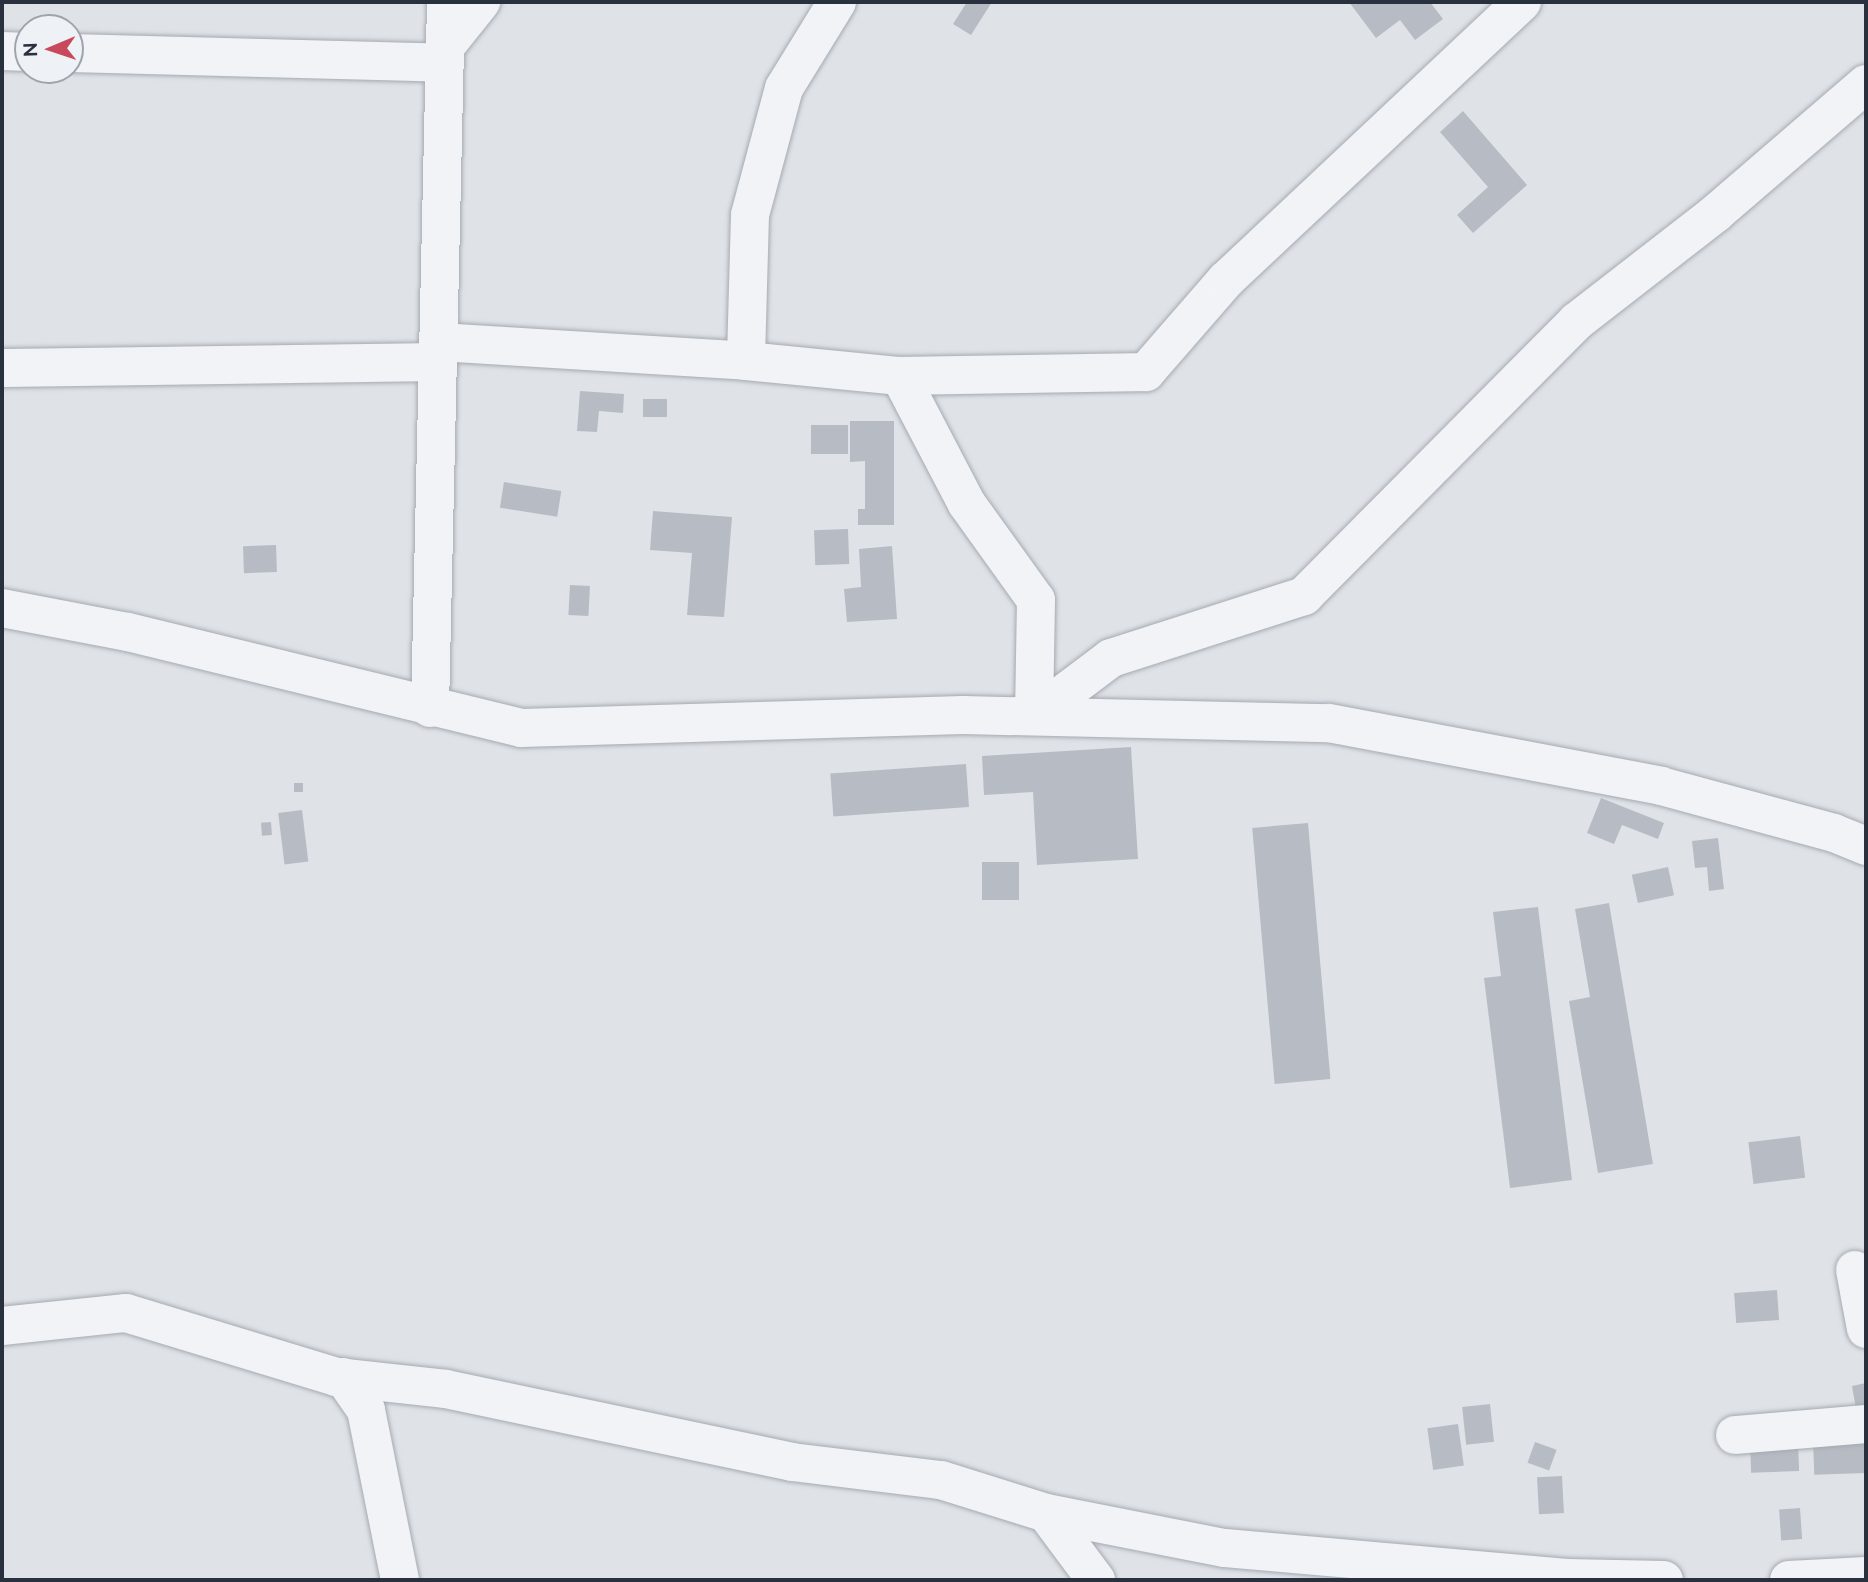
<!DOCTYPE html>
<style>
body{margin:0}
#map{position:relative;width:1868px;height:1582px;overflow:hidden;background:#dfe3e8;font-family:Raleway,sans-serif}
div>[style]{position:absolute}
.building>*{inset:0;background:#b7bcc4;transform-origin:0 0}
.roads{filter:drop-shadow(0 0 2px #a5aab2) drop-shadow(0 0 2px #a5aab2)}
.minor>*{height:38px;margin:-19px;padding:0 19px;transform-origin:19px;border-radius:19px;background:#f2f3f6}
span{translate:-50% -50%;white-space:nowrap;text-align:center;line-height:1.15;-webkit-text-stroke:5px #eef1f5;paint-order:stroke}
.frame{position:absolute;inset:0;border:4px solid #29313e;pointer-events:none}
.north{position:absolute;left:14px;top:14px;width:70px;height:70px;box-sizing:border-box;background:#eef1f5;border:2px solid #9fa4ac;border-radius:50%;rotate:268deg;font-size:19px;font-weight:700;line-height:28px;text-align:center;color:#29313e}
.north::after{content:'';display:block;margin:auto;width:24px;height:32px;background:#c8495c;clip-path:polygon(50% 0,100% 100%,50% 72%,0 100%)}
</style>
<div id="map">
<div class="building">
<div style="clip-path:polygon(967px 2px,992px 2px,971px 35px,953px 24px)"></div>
<div style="clip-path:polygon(1349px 2px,1430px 2px,1443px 19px,1415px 40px,1400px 20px,1376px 38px)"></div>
<div style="clip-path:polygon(1463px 111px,1527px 185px,1473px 233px,1457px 215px,1488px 187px,1440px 132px)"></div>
<div style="clip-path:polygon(580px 391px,624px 394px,623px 413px,599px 411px,597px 432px,577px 431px)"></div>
<div style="left:643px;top:399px;width:24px;height:18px"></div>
<div style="clip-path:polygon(850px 421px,894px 421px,894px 525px,858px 525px,858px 509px,865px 509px,865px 461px,850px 462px)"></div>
<div style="left:811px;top:425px;width:37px;height:29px"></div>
<div style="left:504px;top:482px;width:58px;height:26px;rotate:9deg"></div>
<div style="clip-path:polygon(653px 511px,732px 517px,724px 617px,687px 615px,692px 553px,650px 550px)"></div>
<div style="left:848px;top:529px;width:35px;height:34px;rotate:88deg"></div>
<div style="left:276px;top:545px;width:27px;height:33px;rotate:88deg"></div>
<div style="clip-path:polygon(892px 546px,897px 619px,847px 622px,844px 589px,861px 587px,859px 549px)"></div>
<div style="left:570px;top:585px;width:20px;height:30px;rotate:3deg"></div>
<div style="clip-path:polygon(1131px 747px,1138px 859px,1037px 865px,1033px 792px,984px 795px,982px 756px)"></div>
<div style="left:966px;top:764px;width:43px;height:136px;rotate:86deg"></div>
<div style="left:294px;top:783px;width:9px;height:9px"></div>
<div style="clip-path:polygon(1601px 798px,1664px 823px,1658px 839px,1622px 825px,1614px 844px,1587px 833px)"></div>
<div style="left:302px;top:810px;width:52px;height:24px;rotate:83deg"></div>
<div style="left:271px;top:822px;width:13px;height:10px;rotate:86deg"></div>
<div style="left:1308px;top:823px;width:257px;height:56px;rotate:85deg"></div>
<div style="clip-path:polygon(1718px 838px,1724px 889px,1709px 891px,1707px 867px,1695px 868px,1692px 841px)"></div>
<div style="left:1019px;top:862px;width:38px;height:37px;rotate:90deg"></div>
<div style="left:1668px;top:867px;width:29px;height:37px;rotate:78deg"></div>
<div style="clip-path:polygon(1609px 903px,1653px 1164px,1598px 1173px,1569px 1001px,1590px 997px,1575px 909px)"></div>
<div style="clip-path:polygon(1538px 907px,1572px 1180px,1510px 1188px,1484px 978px,1501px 976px,1493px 912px)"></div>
<div style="left:1800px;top:1136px;width:42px;height:52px;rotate:83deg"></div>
<div style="left:1777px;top:1290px;width:30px;height:43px;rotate:86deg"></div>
<div style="clip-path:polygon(1866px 1383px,1866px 1407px,1856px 1409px,1852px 1386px)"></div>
<div style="left:1490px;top:1404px;width:38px;height:28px;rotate:84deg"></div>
<div style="left:1458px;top:1424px;width:42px;height:31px;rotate:82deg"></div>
<div style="left:1865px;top:1438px;width:35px;height:52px;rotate:88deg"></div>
<div style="left:1798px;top:1440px;width:31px;height:48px;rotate:88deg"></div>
<div style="left:1535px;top:1442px;width:23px;height:22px;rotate:20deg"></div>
<div style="left:1562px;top:1476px;width:37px;height:25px;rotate:87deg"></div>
<div style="left:1800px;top:1508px;width:31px;height:21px;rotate:86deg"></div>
</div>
<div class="roads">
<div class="minor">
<div style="left:837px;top:2px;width:101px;rotate:121.6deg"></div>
<div style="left:784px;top:88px;width:131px;rotate:105deg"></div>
<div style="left:750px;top:215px;width:146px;rotate:91.6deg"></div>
<div style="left:746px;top:361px;width:155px;rotate:5.6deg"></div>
<div style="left:900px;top:376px;width:144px;rotate:62.4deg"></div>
<div style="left:967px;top:504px;width:118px;rotate:54.3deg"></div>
<div style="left:1036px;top:600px;width:116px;rotate:91deg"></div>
<div style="left:1034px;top:716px;width:96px;rotate:-37deg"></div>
<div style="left:1111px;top:658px;width:203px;rotate:-17.8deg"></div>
<div style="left:1304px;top:596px;width:387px;rotate:-45.2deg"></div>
<div style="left:1577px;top:321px;width:176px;rotate:-37.8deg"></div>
<div style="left:1716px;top:213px;width:198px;rotate:-40.7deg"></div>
<div style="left:445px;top:47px;width:58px;rotate:-51.3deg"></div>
<div style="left:2px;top:51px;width:26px;rotate:2deg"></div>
<div style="left:70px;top:53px;width:375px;rotate:1.5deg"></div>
<div style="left:439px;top:342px;width:308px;rotate:3.5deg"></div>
<div style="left:2px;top:368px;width:436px;rotate:-0.8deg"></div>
<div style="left:900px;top:376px;width:246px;rotate:-0.9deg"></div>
<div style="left:1146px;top:372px;width:122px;rotate:-49deg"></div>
<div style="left:1226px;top:280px;width:406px;rotate:-43.2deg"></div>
<div style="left:2px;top:608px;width:128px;rotate:10.8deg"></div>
<div style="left:128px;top:632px;width:405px;rotate:13.7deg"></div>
<div style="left:521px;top:728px;width:442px;rotate:-1.7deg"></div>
<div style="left:963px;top:715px;width:366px;rotate:1.3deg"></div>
<div style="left:1329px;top:723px;width:338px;rotate:10.7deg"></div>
<div style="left:1661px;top:786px;width:179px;rotate:15.2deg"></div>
<div style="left:1834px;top:833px;width:35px;rotate:22deg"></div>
<div style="left:430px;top:708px;width:706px;rotate:-88.7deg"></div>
<div style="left:1855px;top:1270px;width:60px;rotate:79.4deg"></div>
<div style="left:2px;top:1326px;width:125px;rotate:-6deg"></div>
<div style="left:126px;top:1313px;width:220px;rotate:16.9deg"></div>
<div style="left:336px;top:1377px;width:111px;rotate:6.2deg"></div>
<div style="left:446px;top:1389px;width:354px;rotate:11.9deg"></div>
<div style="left:792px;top:1462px;width:150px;rotate:6.9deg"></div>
<div style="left:941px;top:1480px;width:110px;rotate:17.4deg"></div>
<div style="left:1046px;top:1513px;width:182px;rotate:11.1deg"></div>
<div style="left:1225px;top:1548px;width:343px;rotate:5deg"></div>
<div style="left:1567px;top:1578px;width:97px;rotate:1.2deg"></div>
<div style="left:343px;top:1377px;width:40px;rotate:55.1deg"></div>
<div style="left:366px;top:1410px;width:173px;rotate:78.7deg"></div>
<div style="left:1735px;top:1435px;width:131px;rotate:-4.8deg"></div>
<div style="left:1046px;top:1513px;width:84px;rotate:53.3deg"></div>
<div style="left:1789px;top:1580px;width:77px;rotate:-3deg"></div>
</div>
</div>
<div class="frame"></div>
<div class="north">N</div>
</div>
